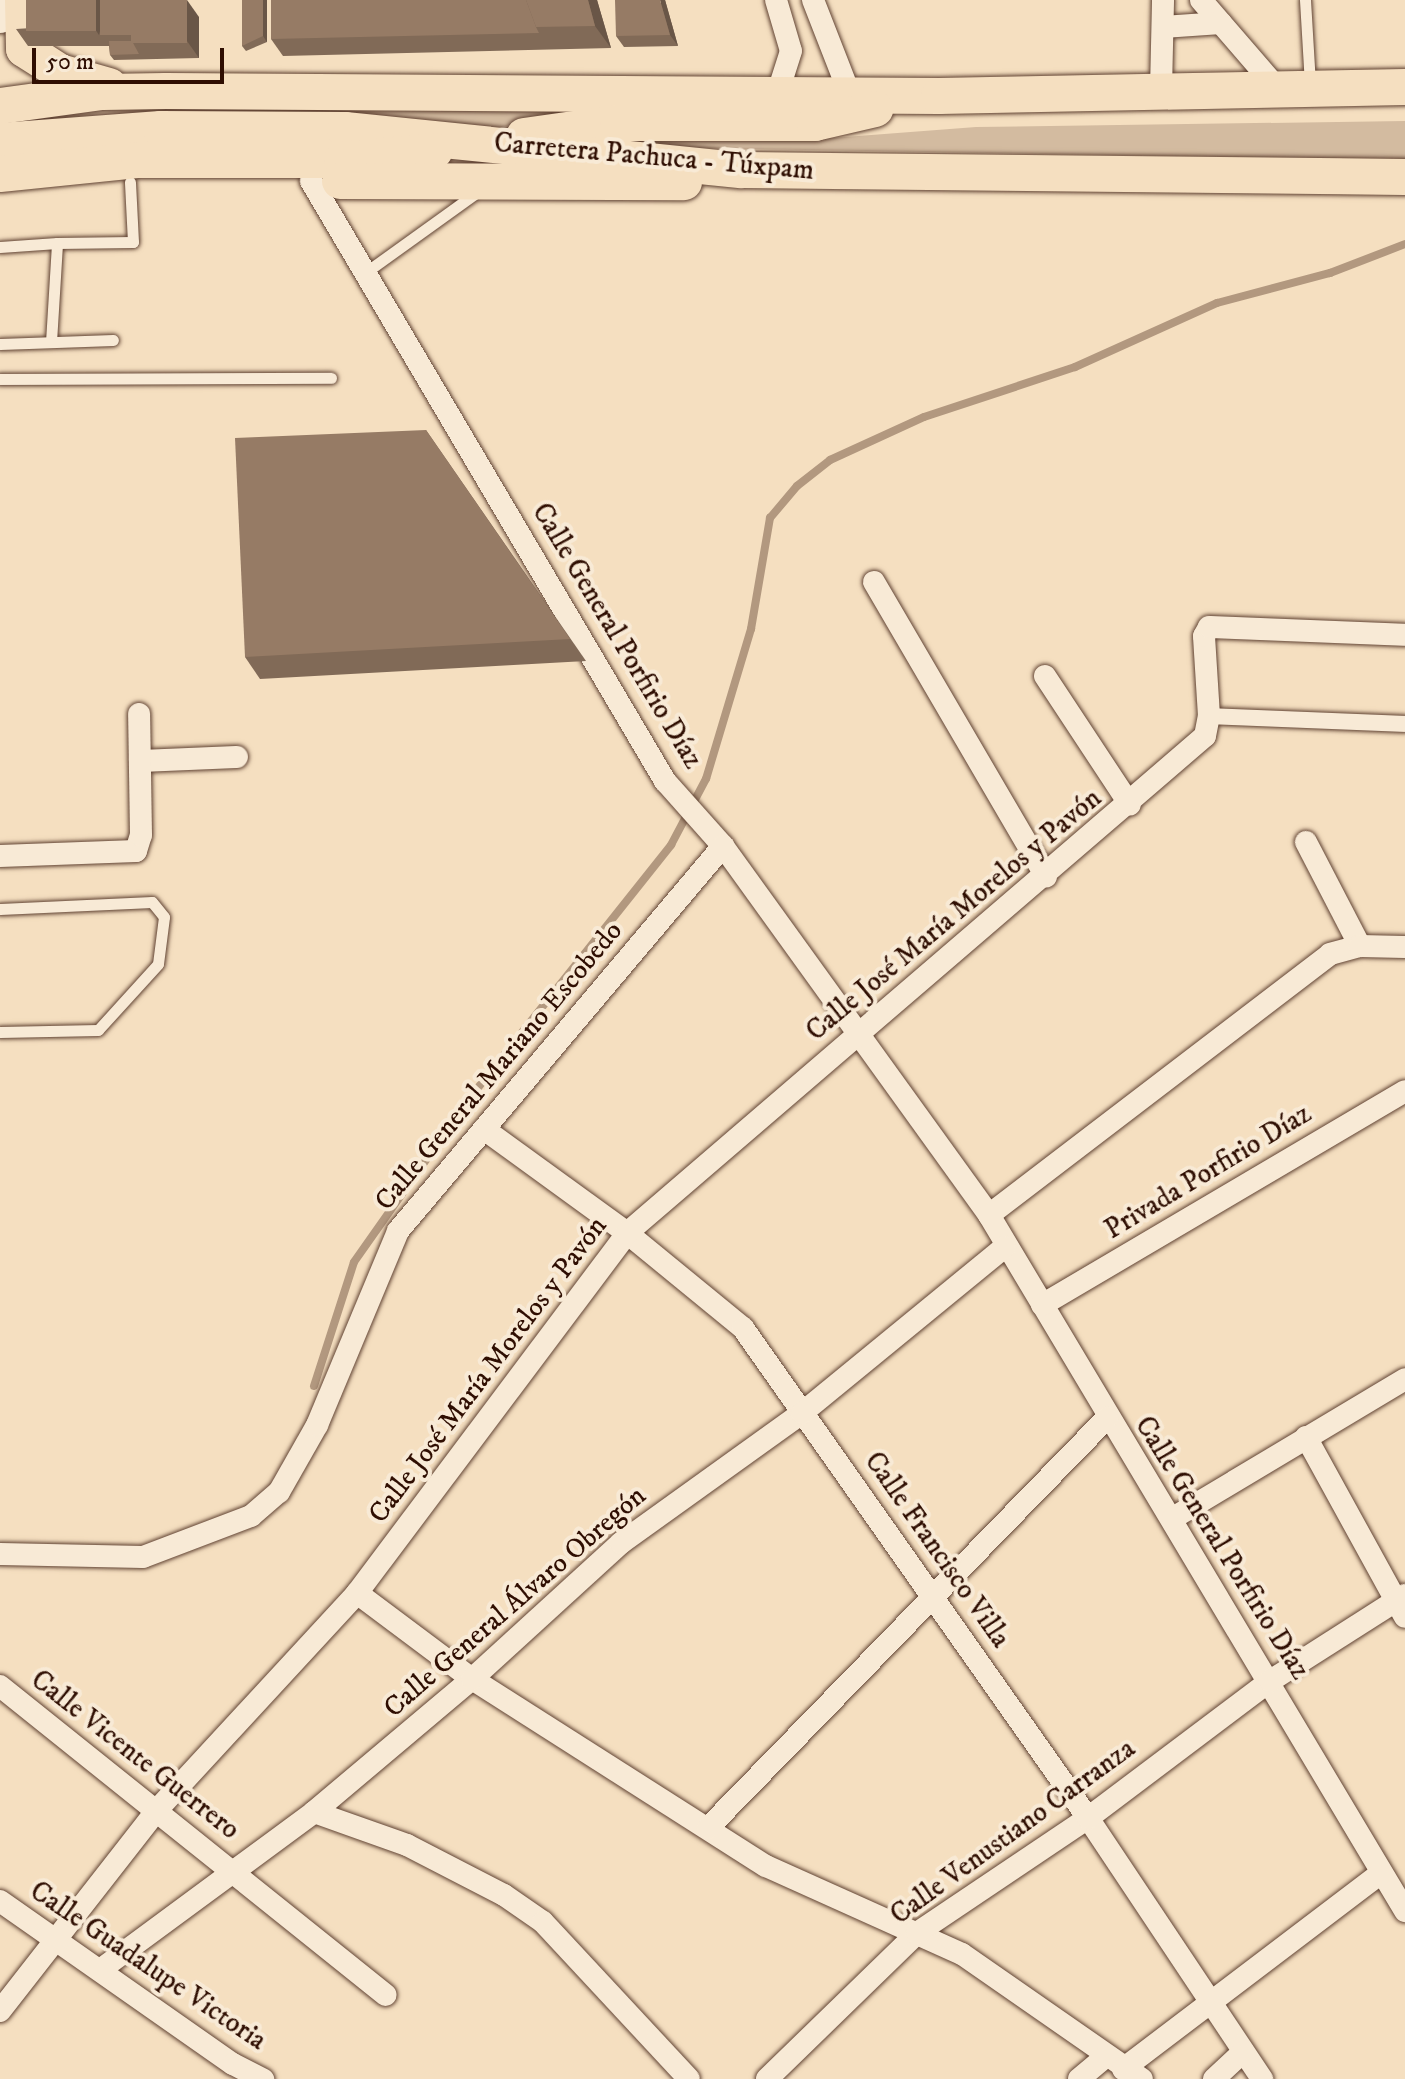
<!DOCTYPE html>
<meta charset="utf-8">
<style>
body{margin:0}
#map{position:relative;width:1405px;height:2079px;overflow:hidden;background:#f5dfc0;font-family:"IM FELL DW Pica",serif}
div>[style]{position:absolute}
.green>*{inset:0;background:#d3bba0}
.stream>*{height:8px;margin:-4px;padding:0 4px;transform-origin:4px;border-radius:4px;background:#b2987f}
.roads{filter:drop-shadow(0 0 2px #604232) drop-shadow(0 0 2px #604232)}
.service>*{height:11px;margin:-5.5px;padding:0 5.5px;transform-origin:5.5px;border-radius:5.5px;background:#f8ead6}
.pedestrian>*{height:16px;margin:-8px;padding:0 8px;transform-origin:8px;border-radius:8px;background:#f8ead6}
.minor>*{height:22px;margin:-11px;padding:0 11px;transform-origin:11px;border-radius:11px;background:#f8ead6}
.secondary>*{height:32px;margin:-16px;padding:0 16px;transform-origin:16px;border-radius:16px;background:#f8ead6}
.primary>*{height:36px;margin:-18px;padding:0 18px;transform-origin:18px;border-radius:18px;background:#f5dfc0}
.wall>*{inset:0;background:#816a57}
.shaded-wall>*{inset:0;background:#695647}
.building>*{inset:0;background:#967b65;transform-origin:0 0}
span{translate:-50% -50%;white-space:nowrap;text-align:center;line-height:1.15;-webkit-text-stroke:8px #f8ead6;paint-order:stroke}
.street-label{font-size:28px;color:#2f0e02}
.scale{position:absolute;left:32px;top:48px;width:192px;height:36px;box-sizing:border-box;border:4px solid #2f0e02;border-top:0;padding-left:10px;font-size:24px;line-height:28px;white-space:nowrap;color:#2f0e02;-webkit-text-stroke:6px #f8ead6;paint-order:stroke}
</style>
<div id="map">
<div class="green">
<div style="clip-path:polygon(587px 109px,482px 131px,313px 116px,313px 112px)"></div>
<div style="clip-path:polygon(1405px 121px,1405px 160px,625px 147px,624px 137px,832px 138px,976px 127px)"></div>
</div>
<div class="stream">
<div style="left:314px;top:1386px;width:130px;rotate:-72.1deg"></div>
<div style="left:354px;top:1262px;width:199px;rotate:-54.8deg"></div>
<div style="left:469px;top:1099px;width:325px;rotate:-51.5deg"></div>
<div style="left:671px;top:845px;width:75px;rotate:-62.1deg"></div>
<div style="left:706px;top:779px;width:157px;rotate:-73.3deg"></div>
<div style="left:751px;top:629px;width:113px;rotate:-80.3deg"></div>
<div style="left:770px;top:518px;width:42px;rotate:-49.8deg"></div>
<div style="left:797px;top:486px;width:42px;rotate:-38.2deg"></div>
<div style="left:830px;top:460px;width:103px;rotate:-24.6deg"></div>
<div style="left:924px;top:417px;width:159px;rotate:-18.3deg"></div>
<div style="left:1075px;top:367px;width:156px;rotate:-24.3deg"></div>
<div style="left:1217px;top:303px;width:117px;rotate:-14.9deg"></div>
<div style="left:1330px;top:273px;width:80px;rotate:-21.1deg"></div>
</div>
<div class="roads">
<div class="service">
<div style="left:1305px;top:0;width:83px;rotate:86.6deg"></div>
<div style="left:0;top:247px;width:57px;rotate:-4deg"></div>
<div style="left:366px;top:272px;width:135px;rotate:-35.7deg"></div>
<div style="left:51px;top:342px;width:99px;rotate:-86.5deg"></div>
<div style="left:57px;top:243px;width:76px;rotate:-0.8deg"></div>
<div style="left:133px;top:242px;width:60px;rotate:-92.9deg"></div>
<div style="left:0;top:344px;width:113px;rotate:-2deg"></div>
<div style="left:0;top:379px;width:331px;rotate:-0.2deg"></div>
<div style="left:0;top:909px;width:152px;rotate:-2.6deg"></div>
<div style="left:152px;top:902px;width:19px;rotate:51deg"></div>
<div style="left:164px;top:917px;width:47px;rotate:97.3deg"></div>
<div style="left:158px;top:964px;width:89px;rotate:132.3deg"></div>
<div style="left:98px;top:1030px;width:98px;rotate:178.8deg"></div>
</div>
<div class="pedestrian">
<div style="left:1209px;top:716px;width:196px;rotate:2.3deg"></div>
</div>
<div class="minor">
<div style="left:776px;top:0;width:53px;rotate:73.6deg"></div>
<div style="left:791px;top:51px;width:46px;rotate:107.7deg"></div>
<div style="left:813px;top:0;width:102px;rotate:68.7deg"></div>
<div style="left:1201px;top:0;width:115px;rotate:49.2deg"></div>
<div style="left:1163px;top:27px;width:58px;rotate:-3.9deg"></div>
<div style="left:1161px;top:90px;width:90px;rotate:-88.7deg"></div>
<div style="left:311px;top:181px;width:697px;rotate:59.46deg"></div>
<div style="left:665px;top:781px;width:87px;rotate:48.3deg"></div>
<div style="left:723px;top:846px;width:455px;rotate:54.2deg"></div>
<div style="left:989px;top:1215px;width:811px;rotate:59.13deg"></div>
<div style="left:874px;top:582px;width:341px;rotate:59.7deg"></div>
<div style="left:1045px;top:676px;width:154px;rotate:56.6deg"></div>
<div style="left:140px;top:761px;width:97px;rotate:-2.4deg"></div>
<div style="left:1306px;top:842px;width:117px;rotate:62.6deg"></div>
<div style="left:0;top:856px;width:136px;rotate:-2.1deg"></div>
<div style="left:136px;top:851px;width:17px;rotate:-73deg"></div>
<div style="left:141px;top:835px;width:121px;rotate:-90.9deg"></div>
<div style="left:484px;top:1129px;width:177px;rotate:36deg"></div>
<div style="left:627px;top:1233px;width:150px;rotate:39.3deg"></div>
<div style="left:743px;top:1328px;width:599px;rotate:54.85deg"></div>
<div style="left:1088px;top:1818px;width:314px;rotate:56.3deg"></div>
<div style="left:989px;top:1215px;width:429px;rotate:-37.4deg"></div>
<div style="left:1330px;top:954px;width:31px;rotate:-15deg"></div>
<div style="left:1360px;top:946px;width:45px;rotate:1.3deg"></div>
<div style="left:1042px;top:1305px;width:421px;rotate:-30.5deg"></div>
<div style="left:1306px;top:1437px;width:205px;rotate:61.2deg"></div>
<div style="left:1173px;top:1518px;width:270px;rotate:-30.9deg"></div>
<div style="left:0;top:1554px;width:143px;rotate:1.2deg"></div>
<div style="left:143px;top:1557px;width:116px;rotate:-20.8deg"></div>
<div style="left:251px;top:1516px;width:37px;rotate:-41deg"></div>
<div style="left:279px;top:1492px;width:77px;rotate:-60.4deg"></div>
<div style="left:317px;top:1425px;width:210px;rotate:-67.3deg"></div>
<div style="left:398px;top:1231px;width:504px;rotate:-49.83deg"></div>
<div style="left:357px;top:1593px;width:144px;rotate:36.8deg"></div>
<div style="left:472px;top:1679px;width:348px;rotate:32.5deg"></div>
<div style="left:766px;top:1866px;width:215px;rotate:24.2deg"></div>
<div style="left:962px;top:1954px;width:219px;rotate:34.8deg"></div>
<div style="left:0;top:1686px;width:494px;rotate:38.7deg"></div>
<div style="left:314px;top:1812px;width:99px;rotate:19.5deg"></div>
<div style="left:407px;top:1845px;width:109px;rotate:27.3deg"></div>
<div style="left:504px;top:1895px;width:47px;rotate:34.7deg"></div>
<div style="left:543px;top:1922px;width:214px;rotate:47.1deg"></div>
<div style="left:708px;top:1828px;width:572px;rotate:-45.78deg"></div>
<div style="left:0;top:1901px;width:284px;rotate:35deg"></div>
<div style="left:233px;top:2064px;width:34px;rotate:27deg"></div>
<div style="left:100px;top:1970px;width:266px;rotate:-36.4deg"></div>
<div style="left:314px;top:1812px;width:207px;rotate:-40.1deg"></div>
<div style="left:472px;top:1679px;width:202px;rotate:-42.4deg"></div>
<div style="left:621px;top:1543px;width:223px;rotate:-35.7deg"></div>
<div style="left:802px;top:1413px;width:262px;rotate:-39.3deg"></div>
<div style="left:0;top:2011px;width:255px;rotate:-52deg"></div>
<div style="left:157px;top:1810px;width:295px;rotate:-47.3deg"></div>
<div style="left:357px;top:1593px;width:450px;rotate:-53.1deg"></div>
<div style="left:627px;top:1233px;width:762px;rotate:-40.69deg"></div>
<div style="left:1205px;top:736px;width:20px;rotate:-79deg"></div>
<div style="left:1209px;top:716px;width:80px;rotate:-93.6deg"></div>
<div style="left:1204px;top:636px;width:10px;rotate:-61deg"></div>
<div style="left:1209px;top:627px;width:196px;rotate:2.3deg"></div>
<div style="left:1123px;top:2069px;width:324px;rotate:-37.2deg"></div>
<div style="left:767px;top:2079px;width:209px;rotate:-44.2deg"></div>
<div style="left:917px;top:1933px;width:206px;rotate:-33.9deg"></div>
<div style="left:1088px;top:1818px;width:228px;rotate:-37deg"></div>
<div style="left:1270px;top:1681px;width:160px;rotate:-32.5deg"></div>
<div style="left:1079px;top:2079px;width:34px;rotate:-40deg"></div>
<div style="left:1214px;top:2079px;width:40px;rotate:-43deg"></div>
</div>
<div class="secondary">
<div style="left:0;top:17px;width:18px;rotate:-68deg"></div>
</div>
<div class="primary">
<div style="left:23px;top:0;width:49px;rotate:88.8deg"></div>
<div style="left:24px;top:49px;width:43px;rotate:32.6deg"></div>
<div style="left:60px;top:72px;width:51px;rotate:15.9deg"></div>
<div style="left:0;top:106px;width:103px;rotate:-7.8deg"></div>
<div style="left:102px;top:92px;width:64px;rotate:-0.9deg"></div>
<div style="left:166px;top:91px;width:773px;rotate:0.37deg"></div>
<div style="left:939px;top:96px;width:466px;rotate:-1.1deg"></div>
<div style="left:524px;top:136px;width:95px;rotate:-7.9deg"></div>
<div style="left:618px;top:123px;width:197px"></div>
<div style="left:815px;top:123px;width:62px;rotate:-13.1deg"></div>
<div style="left:0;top:141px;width:161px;rotate:-4.3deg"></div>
<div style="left:161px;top:129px;width:184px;rotate:0.3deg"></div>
<div style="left:345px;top:130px;width:399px;rotate:5.8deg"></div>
<div style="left:742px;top:170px;width:663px;rotate:0.6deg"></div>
<div style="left:0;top:174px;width:140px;rotate:-5.8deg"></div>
<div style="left:139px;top:160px;width:203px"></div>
<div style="left:342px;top:160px;width:93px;rotate:-5.5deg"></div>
<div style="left:340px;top:181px;width:344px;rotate:0.2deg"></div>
</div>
</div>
<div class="wall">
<div style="clip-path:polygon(242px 0,267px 0,267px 42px,246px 51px,242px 46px)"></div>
<div style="clip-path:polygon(271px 0,597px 0,611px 48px,283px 56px,271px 39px)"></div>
<div style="clip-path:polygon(665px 0,678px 46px,624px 47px,616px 36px)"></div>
<div style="clip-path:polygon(199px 17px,199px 58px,114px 60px,110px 55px,109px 46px,28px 46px,16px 29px)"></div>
<div style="clip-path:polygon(426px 430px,586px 661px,260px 679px,245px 657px)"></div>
</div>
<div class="shaded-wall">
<div style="clip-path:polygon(96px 0,108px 0,99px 35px,95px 29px)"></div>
<div style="clip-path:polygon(187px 0,199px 17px,199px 58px,187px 41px)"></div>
<div style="clip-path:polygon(263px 0,267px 0,267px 42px,263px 36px)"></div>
<div style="clip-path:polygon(588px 0,597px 0,611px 48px,595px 26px)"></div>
<div style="clip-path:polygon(660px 0,665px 0,678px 46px,670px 35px)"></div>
</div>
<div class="building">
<div style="left:26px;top:0;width:70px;height:31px"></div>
<div style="left:100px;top:0;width:31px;height:35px"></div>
<div style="left:131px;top:0;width:56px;height:43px"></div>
<div style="clip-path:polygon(242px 0,263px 0,263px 36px,242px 46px)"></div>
<div style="clip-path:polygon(271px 0,526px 0,536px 27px,539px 33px,271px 39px)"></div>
<div style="clip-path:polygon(526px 0,588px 0,595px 26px,536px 27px)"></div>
<div style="clip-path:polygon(615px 0,660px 0,670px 35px,616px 36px)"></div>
<div style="clip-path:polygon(109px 41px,132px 41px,139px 54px,110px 55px)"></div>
<div style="clip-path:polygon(426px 430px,570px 639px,245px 657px,235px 438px)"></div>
</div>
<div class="street-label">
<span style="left:654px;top:157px;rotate:5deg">Carretera Pachuca - Túxpam</span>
<span style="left:617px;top:636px;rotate:59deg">Calle General Porfirio Díaz</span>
<span style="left:954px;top:915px;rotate:-40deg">Calle José María Morelos y Pavón</span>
<span style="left:499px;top:1066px;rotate:-50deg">Calle General Mariano Escobedo</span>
<span style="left:1208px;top:1172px;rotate:-31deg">Privada Porfirio Díaz</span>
<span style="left:488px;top:1370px;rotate:-53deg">Calle José María Morelos y Pavón</span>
<span style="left:1222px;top:1548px;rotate:58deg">Calle General Porfirio Díaz</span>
<span style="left:937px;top:1550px;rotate:55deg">Calle Francisco Villa</span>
<span style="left:515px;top:1602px;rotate:-41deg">Calle General Álvaro Obregón</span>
<span style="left:135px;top:1755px;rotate:38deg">Calle Vicente Guerrero</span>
<span style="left:1013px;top:1832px;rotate:-36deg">Calle Venustiano Carranza</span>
<span style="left:148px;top:1966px;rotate:34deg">Calle Guadalupe Victoria</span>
</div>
<div class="scale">50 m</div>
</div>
